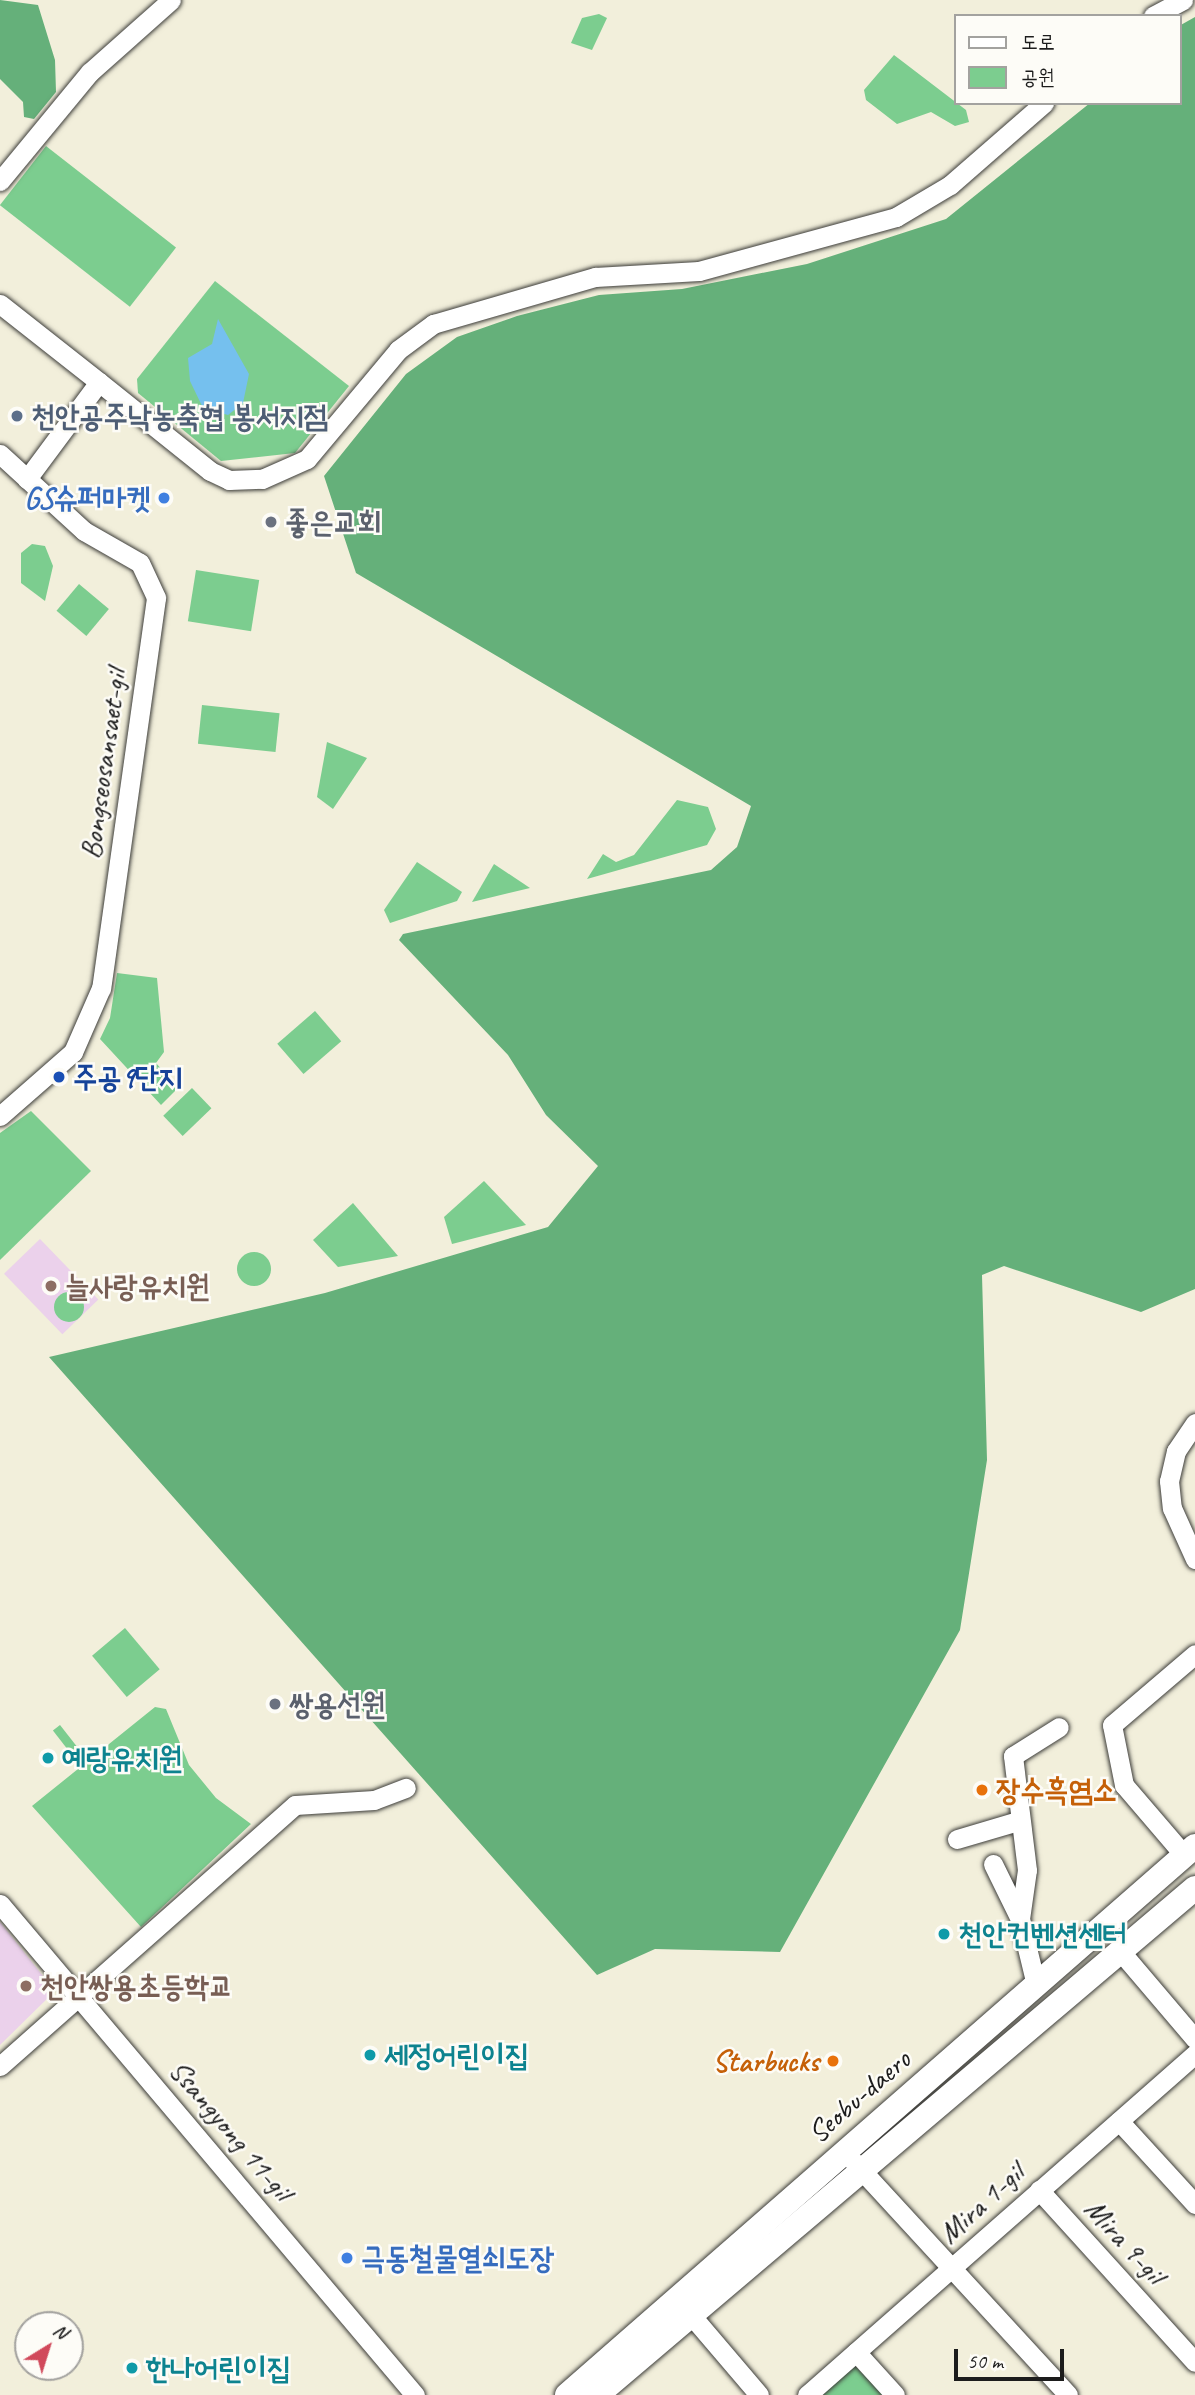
<!DOCTYPE html>
<meta charset="utf-8">
<style>
body{margin:0}
#map{position:relative;width:1195px;height:2395px;overflow:hidden;background:#f2efdb;font-family:Caveat,"Poor Story",sans-serif}
div>[style]{position:absolute}
.built>*{inset:0;background:#ebd1eb;transform-origin:0 0}
.green>*{inset:0;background:#7ccd8f;transform-origin:0 0}
.round{border-radius:50%}
.forest>*{inset:0;background:#65b07a}
.water>*{inset:0;background:#75c0ee}
.roads{filter:drop-shadow(0 0 2px #3c3c39) drop-shadow(0 0 2px #3c3c39)}
.minor>*{height:19px;margin:-9.5px;padding:0 9.5px;transform-origin:9.5px;border-radius:9.5px;background:#fff}
.major>*{height:24px;margin:-12px;padding:0 12px;transform-origin:12px;border-radius:12px;background:#fff}
.dots>*{width:19px;height:19px;translate:-50% -50%;box-sizing:border-box;border:4px solid #fdfcf7;border-radius:50%}
span{translate:-50% -50%;white-space:nowrap;text-align:center;line-height:1.15;-webkit-text-stroke:5px #fdfcf7;paint-order:stroke}
.service-label{font-size:30px;color:#4e5e75;font-weight:700}
.left{translate:0 -50%;text-align:left}
.shop-label{font-size:30px;color:#366cbe;font-weight:700}
.right{translate:-100% -50%;text-align:right}
.worship-label{font-size:30px;color:#5b616d;font-weight:700}
.street-label{font-size:30px;color:#1c1c1c}
.transit-label{font-size:30px;color:#164399;font-weight:700}
.education-label{font-size:30px;color:#785e54;font-weight:700}
.culture-label{font-size:30px;color:#0d838f;font-weight:700}
.food-label{font-size:30px;color:#c56008;font-weight:700}
.legend{position:absolute;left:954px;top:14px;width:228px;height:91px;box-sizing:border-box;background:#fdfcf7;border:2px solid #a3a29f;margin:0;padding:9px 12px;list-style:none;font-size:21px;color:#1c1c1c}
.legend li{display:flex;align-items:center;gap:14px;height:35px}
.legend b{width:35px;border:2px solid #a3a29f}
.north{position:absolute;left:14px;top:2311px;width:70px;height:70px;box-sizing:border-box;background:#fdfcf7;border:2px solid #a3a29f;border-radius:50%;rotate:38deg;font-size:19px;font-weight:700;line-height:28px;text-align:center;color:#1c1c1c}
.north::after{content:'';display:block;margin:auto;width:24px;height:32px;background:#d1495b;clip-path:polygon(50% 0,100% 100%,50% 72%,0 100%)}
.scale{position:absolute;left:954px;top:2349px;width:110px;height:32px;box-sizing:border-box;border:4px solid #1c1c1c;border-top:0;padding-left:9px;font-size:21px;line-height:24px;white-space:nowrap;color:#1c1c1c;-webkit-text-stroke:5px #fdfcf7;paint-order:stroke}
</style>
<div id="map">
<div class="built">
<div style="left:40px;top:1239px;width:84px;height:50px;rotate:46deg"></div>
<div style="clip-path:polygon(0 1922px,55px 1991px,0 2045px)"></div>
</div>
<div class="green">
<div style="clip-path:polygon(599px 14px,607px 18px,592px 50px,571px 43px,582px 18px)"></div>
<div style="clip-path:polygon(894px 55px,966px 110px,969px 122px,955px 126px,931px 112px,897px 124px,866px 100px,864px 90px)"></div>
<div style="left:46px;top:146px;width:165px;height:75px;rotate:38deg"></div>
<div style="clip-path:polygon(215px 281px,349px 386px,295px 453px,221px 461px,138px 393px,137px 379px)"></div>
<div style="clip-path:polygon(32px 544px,45px 546px,53px 566px,45px 601px,21px 583px,21px 553px)"></div>
<div style="left:196px;top:570px;width:64px;height:52px;rotate:9deg"></div>
<div style="left:79px;top:584px;width:39px;height:35px;rotate:40deg"></div>
<div style="left:202px;top:705px;width:78px;height:39px;rotate:6deg"></div>
<div style="clip-path:polygon(327px 742px,367px 758px,333px 809px,317px 797px)"></div>
<div style="clip-path:polygon(677px 800px,708px 807px,716px 829px,707px 845px,587px 879px,603px 854px,616px 862px,634px 855px)"></div>
<div style="clip-path:polygon(417px 862px,462px 892px,457px 901px,390px 923px,384px 910px)"></div>
<div style="clip-path:polygon(494px 864px,530px 888px,472px 902px)"></div>
<div style="clip-path:polygon(117px 973px,157px 978px,164px 1052px,156px 1063px,178px 1088px,161px 1105px,100px 1039px,110px 1018px)"></div>
<div style="left:315px;top:1011px;width:40px;height:50px;rotate:49deg"></div>
<div style="left:192px;top:1088px;width:28px;height:40px;rotate:46deg"></div>
<div style="clip-path:polygon(31px 1111px,91px 1171px,0 1260px,0 1133px)"></div>
<div style="clip-path:polygon(484px 1181px,526px 1225px,452px 1244px,444px 1217px)"></div>
<div style="clip-path:polygon(353px 1203px,398px 1256px,338px 1267px,313px 1240px)"></div>
<div class="round" style="left:237px;top:1252px;width:34px;height:34px"></div>
<div class="round" style="left:54px;top:1292px;width:30px;height:30px"></div>
<div style="left:125px;top:1628px;width:54px;height:43px;rotate:50deg"></div>
<div style="clip-path:polygon(155px 1707px,166px 1709px,189px 1765px,216px 1798px,251px 1824px,141px 1927px,32px 1806px)"></div>
<div style="left:60px;top:1725px;width:36px;height:9px;rotate:52deg"></div>
<div style="clip-path:polygon(855px 2366px,884px 2395px,819px 2395px)"></div>
</div>
<div class="forest">
<div style="clip-path:polygon(0 0,38px 5px,55px 60px,56px 92px,34px 119px,24px 117px,23px 102px,0 79px)"></div>
<div style="clip-path:polygon(1195px 17px,1195px 1289px,1141px 1312px,1004px 1266px,982px 1275px,987px 1460px,960px 1630px,780px 1952px,655px 1949px,597px 1975px,49px 1357px,325px 1293px,548px 1227px,598px 1166px,546px 1115px,508px 1055px,399px 940px,403px 934px,711px 870px,737px 847px,751px 806px,356px 573px,324px 476px,406px 374px,457px 337px,517px 316px,599px 295px,682px 289px,807px 264px,946px 219px,1090px 103px,1179px 103px,1179px 26px)"></div>
</div>
<div class="water">
<div style="clip-path:polygon(218px 319px,249px 374px,243px 403px,228px 415px,203px 408px,190px 381px,188px 358px,212px 344px)"></div>
</div>
<div class="roads">
<div class="minor">
<div style="left:1153px;top:16px;width:34px;rotate:-28deg"></div>
<div style="left:0;top:181px;width:141px;rotate:-50.5deg"></div>
<div style="left:90px;top:72px;width:108px;rotate:-41.6deg"></div>
<div style="left:0;top:304px;width:126px;rotate:38.2deg"></div>
<div style="left:99px;top:382px;width:121px;rotate:126.6deg"></div>
<div style="left:99px;top:382px;width:142px;rotate:38.7deg"></div>
<div style="left:210px;top:471px;width:21px;rotate:25deg"></div>
<div style="left:229px;top:480px;width:33px;rotate:-2deg"></div>
<div style="left:262px;top:479px;width:49px;rotate:-24deg"></div>
<div style="left:307px;top:459px;width:142px;rotate:-50.1deg"></div>
<div style="left:398px;top:350px;width:44px;rotate:-36.6deg"></div>
<div style="left:433px;top:324px;width:169px;rotate:-16.2deg"></div>
<div style="left:595px;top:277px;width:104px;rotate:-3.3deg"></div>
<div style="left:699px;top:271px;width:204px;rotate:-15.3deg"></div>
<div style="left:896px;top:217px;width:63px;rotate:-30.7deg"></div>
<div style="left:950px;top:185px;width:125px;rotate:-41.1deg"></div>
<div style="left:0;top:454px;width:114px;rotate:42.5deg"></div>
<div style="left:84px;top:531px;width:64px;rotate:29.7deg"></div>
<div style="left:140px;top:563px;width:38px;rotate:65deg"></div>
<div style="left:156px;top:598px;width:394px;rotate:98deg"></div>
<div style="left:101px;top:988px;width:70px;rotate:113.6deg"></div>
<div style="left:73px;top:1052px;width:97px;rotate:138.8deg"></div>
<div style="left:1195px;top:1423px;width:34px;rotate:124deg"></div>
<div style="left:1176px;top:1451px;width:31px;rotate:103deg"></div>
<div style="left:1169px;top:1481px;width:27px;rotate:84deg"></div>
<div style="left:1172px;top:1508px;width:56px;rotate:65.7deg"></div>
<div style="left:957px;top:1839px;width:64px;rotate:-16.4deg"></div>
<div style="left:1184px;top:1855px;width:92px;rotate:-130.6deg"></div>
<div style="left:1124px;top:1785px;width:61px;rotate:-101.3deg"></div>
<div style="left:1112px;top:1725px;width:109px;rotate:-40.5deg"></div>
<div style="left:993px;top:1864px;width:61px;rotate:63.9deg"></div>
<div style="left:0;top:1904px;width:643px;rotate:49.8deg"></div>
<div style="left:1121px;top:1952px;width:114px;rotate:49.6deg"></div>
<div style="left:1036px;top:1985px;width:68px;rotate:-103.6deg"></div>
<div style="left:1020px;top:1919px;width:49px;rotate:-81.9deg"></div>
<div style="left:1027px;top:1870px;width:115px;rotate:-97deg"></div>
<div style="left:1013px;top:1756px;width:54px;rotate:-32.2deg"></div>
<div style="left:0;top:2066px;width:394px;rotate:-41.5deg"></div>
<div style="left:295px;top:1805px;width:79px;rotate:-3.6deg"></div>
<div style="left:374px;top:1800px;width:34px;rotate:-21deg"></div>
<div style="left:1119px;top:2121px;width:113px;rotate:47.5deg"></div>
<div style="left:854px;top:2162px;width:316px;rotate:47.4deg"></div>
<div style="left:1039px;top:2190px;width:232px;rotate:47.8deg"></div>
<div style="left:691px;top:2315px;width:105px;rotate:49.6deg"></div>
<div style="left:856px;top:2352px;width:58px;rotate:47.8deg"></div>
<div style="left:807px;top:2395px;width:517px;rotate:-41.31deg"></div>
</div>
<div class="major">
<div style="left:567px;top:2395px;width:834px;rotate:-41.16deg"></div>
<div style="left:597px;top:2395px;width:784px;rotate:-40.29deg"></div>
</div>
</div>
<div class="dots">
<div style="left:17px;top:416px;background:#5c6f8a"></div>
<div style="left:164px;top:498px;background:#3f7fe0"></div>
<div style="left:271px;top:522px;background:#6b7280"></div>
<div style="left:59px;top:1077px;background:#1a4fb4"></div>
<div style="left:51px;top:1286px;background:#8d6e63"></div>
<div style="left:275px;top:1704px;background:#6b7280"></div>
<div style="left:48px;top:1758px;background:#0f9aa8"></div>
<div style="left:982px;top:1790px;background:#e8710a"></div>
<div style="left:944px;top:1934px;background:#0f9aa8"></div>
<div style="left:26px;top:1986px;background:#8d6e63"></div>
<div style="left:370px;top:2055px;background:#0f9aa8"></div>
<div style="left:833px;top:2061px;background:#e8710a"></div>
<div style="left:347px;top:2258px;background:#3f7fe0"></div>
<div style="left:132px;top:2368px;background:#0f9aa8"></div>
</div>
<div class="service-label">
<span class="left" style="left:31px;top:416px">천안공주낙농축협 봉서지점</span>
</div>
<div class="shop-label">
<span class="right" style="left:150px;top:498px">GS슈퍼마켓</span>
<span class="left" style="left:361px;top:2258px">극동철물열쇠도장</span>
</div>
<div class="worship-label">
<span class="left" style="left:285px;top:522px">좋은교회</span>
<span class="left" style="left:289px;top:1704px">쌍용선원</span>
</div>
<div class="street-label">
<span style="left:103px;top:764px;rotate:-82deg">Bongseosansaet-gil</span>
<span style="left:859px;top:2096px;rotate:-41deg">Seobu-daero</span>
<span style="left:231px;top:2130px;rotate:50deg">Ssangyong 11-gil</span>
<span style="left:981px;top:2203px;rotate:-42deg">Mira 1-gil</span>
<span style="left:1125px;top:2241px;rotate:48deg">Mira 9-gil</span>
</div>
<div class="transit-label">
<span class="left" style="left:73px;top:1077px">주공9단지</span>
</div>
<div class="education-label">
<span class="left" style="left:65px;top:1286px">늘사랑유치원</span>
<span class="left" style="left:40px;top:1986px">천안쌍용초등학교</span>
</div>
<div class="culture-label">
<span class="left" style="left:62px;top:1758px">예랑유치원</span>
<span class="left" style="left:958px;top:1934px">천안컨벤션센터</span>
<span class="left" style="left:384px;top:2055px">세정어린이집</span>
<span class="left" style="left:146px;top:2368px">한나어린이집</span>
</div>
<div class="food-label">
<span class="left" style="left:996px;top:1790px">장수흑염소</span>
<span class="right" style="left:819px;top:2061px">Starbucks</span>
</div>
<ul class="legend">
<li><b style="height:9px;background:#fff"></b>도로</li>
<li><b style="height:19px;background:#7ccd8f"></b>공원</li>
</ul>
<div class="north">N</div>
<div class="scale">50 m</div>
</div>
